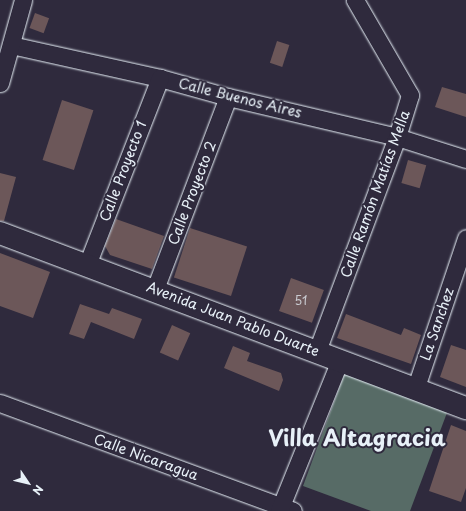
<!DOCTYPE html>
<meta charset="utf-8">
<style>
body{margin:0}
#map{position:relative;width:466px;height:511px;overflow:hidden;background:#2f2a3d;font-family:"Playpen Sans",sans-serif}
div>[style]{position:absolute}
.green>*{inset:0;background:#576b66}
.building>*{inset:0;background:#6c5759;transform-origin:0 0}
.roads{filter:drop-shadow(0 0 1px #e8f1f8) drop-shadow(0 0 1px #e8f1f8)}
.minor>*{height:17px;margin:-8.5px;padding:0 8.5px;transform-origin:8.5px;border-radius:8.5px;background:#2f2a3d}
.secondary>*{height:22px;margin:-11px;padding:0 11px;transform-origin:11px;border-radius:11px;background:#2f2a3d}
span{translate:-50% -50%;white-space:nowrap;text-align:center;line-height:1.15;-webkit-text-stroke:4px #2f2a3d;paint-order:stroke}
.number-label{font-size:12px;color:#c9cad0}
.number-label span{-webkit-text-stroke-width:0}
.street-label{font-size:14px;color:#e8f1f8}
.town-label{font-size:22px;color:#e8f1f8;font-weight:700}
.north{position:absolute;left:8px;top:463px;width:40px;height:40px;-webkit-text-stroke:3px #2f2a3d;paint-order:stroke;rotate:125deg;font-size:11px;font-weight:700;line-height:16px;text-align:center;color:#e8f1f8}
.north::after{content:'';display:block;margin:auto;width:14px;height:18px;background:#e8f1f8;clip-path:polygon(50% 0,100% 100%,50% 72%,0 100%)}
</style>
<div id="map">
<div class="green">
<div style="clip-path:polygon(345px 372px,448px 410px,410px 511px,371px 511px,303px 486px)"></div>
</div>
<div class="building">
<div style="left:35px;top:13px;width:15px;height:16px;rotate:20deg"></div>
<div style="left:277px;top:41px;width:13px;height:23px;rotate:18deg"></div>
<div style="clip-path:polygon(442px 87px,466px 94px,466px 117px,435px 107px)"></div>
<div style="left:62px;top:100px;width:33px;height:63px;rotate:18deg"></div>
<div style="left:408px;top:160px;width:19px;height:24px;rotate:16deg"></div>
<div style="clip-path:polygon(0 173px,16px 177px,4px 221px,0 221px)"></div>
<div style="clip-path:polygon(116px 219px,164px 236px,152px 269px,110px 255px,105px 246px)"></div>
<div style="left:190px;top:228px;width:60px;height:52px;rotate:18deg"></div>
<div style="clip-path:polygon(0 253px,50px 272px,33px 318px,0 306px)"></div>
<div style="left:291px;top:278px;width:35px;height:35px;rotate:20deg"></div>
<div style="clip-path:polygon(80px 304px,109px 314px,112px 308px,142px 319px,134px 339px,91px 322px,84px 339px,69px 334px)"></div>
<div style="clip-path:polygon(346px 314px,401px 335px,404px 328px,421px 335px,411px 364px,337px 338px)"></div>
<div style="left:172px;top:325px;width:20px;height:30px;rotate:24deg"></div>
<div style="clip-path:polygon(451px 345px,466px 350px,466px 387px,440px 377px)"></div>
<div style="clip-path:polygon(233px 346px,250px 353px,247px 361px,281px 373px,283px 380px,279px 391px,224px 368px)"></div>
<div style="clip-path:polygon(451px 425px,466px 431px,466px 488px,461px 502px,429px 491px)"></div>
</div>
<div class="roads">
<div class="minor">
<div style="left:11px;top:45px;width:153px;rotate:12.5deg"></div>
<div style="left:160px;top:78px;width:71px;rotate:15.6deg"></div>
<div style="left:228px;top:97px;width:174px;rotate:13.3deg"></div>
<div style="left:397px;top:137px;width:72px;rotate:17.7deg"></div>
<div style="left:0;top:83px;width:86px;rotate:-74.5deg"></div>
<div style="left:87px;top:265px;width:201px;rotate:-68.7deg"></div>
<div style="left:155px;top:289px;width:205px;rotate:-69.2deg"></div>
<div style="left:317px;top:351px;width:228px;rotate:-69.5deg"></div>
<div style="left:397px;top:137px;width:44px;rotate:-72.8deg"></div>
<div style="left:410px;top:95px;width:110px;rotate:-120.1deg"></div>
<div style="left:416px;top:387px;width:157px;rotate:-71.4deg"></div>
<div style="left:0;top:403px;width:312px;rotate:20.2deg"></div>
<div style="left:279px;top:511px;width:163px;rotate:-68deg"></div>
</div>
<div class="secondary">
<div style="left:0;top:233px;width:498px;rotate:20.6deg"></div>
</div>
</div>
<div class="number-label">
<span style="left:301px;top:301px">51</span>
</div>
<div class="street-label">
<span style="left:240px;top:98px;rotate:14deg">Calle Buenos Aires</span>
<span style="left:123px;top:171px;rotate:-69deg">Calle Proyecto 1</span>
<span style="left:192px;top:193px;rotate:-69deg">Calle Proyecto 2</span>
<span style="left:375px;top:194px;rotate:-70deg">Calle Ramón Matías Mella</span>
<span style="left:233px;top:319px;rotate:21deg">Avenida Juan Pablo Duarte</span>
<span style="left:437px;top:324px;rotate:-71deg">La Sanchez</span>
<span style="left:146px;top:457px;rotate:20deg">Calle Nicaragua</span>
</div>
<div class="town-label">
<span style="left:357px;top:437px">Villa Altagracia</span>
</div>
<div class="north">N</div>
</div>
